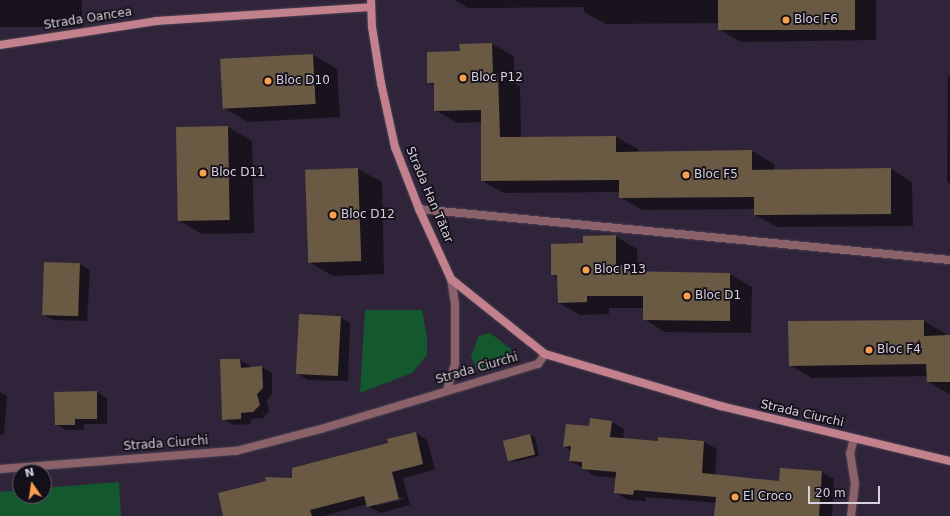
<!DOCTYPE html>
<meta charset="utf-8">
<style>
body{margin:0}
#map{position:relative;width:950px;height:516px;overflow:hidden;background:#2f2439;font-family:"DejaVu Sans",sans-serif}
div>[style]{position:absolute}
.green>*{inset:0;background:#13582f}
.shadow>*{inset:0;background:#0007;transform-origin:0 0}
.building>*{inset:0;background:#6a5943;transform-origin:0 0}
.roads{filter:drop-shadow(0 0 1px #4a4053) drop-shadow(0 0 1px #4a4053)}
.street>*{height:8px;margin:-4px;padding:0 4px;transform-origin:4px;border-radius:4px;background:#8b6269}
.secondary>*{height:8px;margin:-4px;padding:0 4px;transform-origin:4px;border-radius:4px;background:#c2818d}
.dots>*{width:11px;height:11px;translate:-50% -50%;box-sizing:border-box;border:2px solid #141019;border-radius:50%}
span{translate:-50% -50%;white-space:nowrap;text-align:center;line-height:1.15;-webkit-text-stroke:3.5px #141019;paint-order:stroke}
.street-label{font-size:12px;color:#d7d0de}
.poi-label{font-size:12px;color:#d7d0de}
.left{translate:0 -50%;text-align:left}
.north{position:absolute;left:12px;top:464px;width:40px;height:40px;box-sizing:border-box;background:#141019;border:1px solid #625d68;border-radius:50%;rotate:347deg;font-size:11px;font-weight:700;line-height:16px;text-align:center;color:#d7d0de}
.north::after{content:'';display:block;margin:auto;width:14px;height:18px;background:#f9a04c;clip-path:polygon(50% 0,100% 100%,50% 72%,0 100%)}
.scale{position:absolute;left:808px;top:486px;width:72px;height:18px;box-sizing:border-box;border:2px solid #d7d0de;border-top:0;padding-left:5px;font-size:12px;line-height:14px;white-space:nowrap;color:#d7d0de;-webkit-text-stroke:3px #141019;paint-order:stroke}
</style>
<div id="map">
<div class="green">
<div style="clip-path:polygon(365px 310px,422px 310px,427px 337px,427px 355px,412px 373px,360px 393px)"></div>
<div style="clip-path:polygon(490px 333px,510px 348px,515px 360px,477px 370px,471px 356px,479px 336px)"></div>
<div style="clip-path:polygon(119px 482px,121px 516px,0 516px,0 492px,20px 490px,20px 496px,44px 496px,44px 488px)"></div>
</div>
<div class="shadow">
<div style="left:0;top:0;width:82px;height:27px"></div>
<div style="clip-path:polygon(455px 0,876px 0,876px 40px,741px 42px,719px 29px,719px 23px,606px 24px,584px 12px,584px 7px,468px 8px)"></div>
<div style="clip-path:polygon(492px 44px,514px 56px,514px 83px,520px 86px,521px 138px,616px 137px,638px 149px,638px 152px,752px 151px,774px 164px,774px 171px,891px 169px,912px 182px,913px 226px,777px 227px,755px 215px,755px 209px,642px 210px,620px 197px,620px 192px,504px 193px,482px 181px,482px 122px,457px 123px,435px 110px,435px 86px,428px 82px,461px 52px)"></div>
<div style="clip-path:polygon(313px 55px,337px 69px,340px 117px,248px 122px,224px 108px,221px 60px)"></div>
<div style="clip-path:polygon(948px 75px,950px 75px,950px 184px,947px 182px)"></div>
<div style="clip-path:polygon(228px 127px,252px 141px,254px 233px,202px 234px,178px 220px,177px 128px)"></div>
<div style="clip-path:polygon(358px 169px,382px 182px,384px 274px,333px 276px,309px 262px)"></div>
<div style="clip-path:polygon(615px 236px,637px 249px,638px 273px,730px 274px,752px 287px,751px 333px,665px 332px,644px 319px,644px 308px,609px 308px,609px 314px,580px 315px,559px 303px,558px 278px,552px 274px,584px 244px)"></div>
<div style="clip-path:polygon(80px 264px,90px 270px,87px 321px,53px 320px,43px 314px)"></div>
<div style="clip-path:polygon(340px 317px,350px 323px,348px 381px,308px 380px,298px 374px)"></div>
<div style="clip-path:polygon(923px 321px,945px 333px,945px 336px,950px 336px,950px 394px,928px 382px,928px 376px,812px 378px,790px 365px)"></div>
<div style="clip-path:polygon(240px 360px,250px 366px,250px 368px,262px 367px,272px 373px,272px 394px,267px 400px,269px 411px,263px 418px,251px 419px,251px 424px,234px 425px,223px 419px)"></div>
<div style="clip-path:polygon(0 392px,7px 396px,4px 435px,0 435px)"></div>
<div style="clip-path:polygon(97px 392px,107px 398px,107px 424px,84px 424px,84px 430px,66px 430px,56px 424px)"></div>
<div style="clip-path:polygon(612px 422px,624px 429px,623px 439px,659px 442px,659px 438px,704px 442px,717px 449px,715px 475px,780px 482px,822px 472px,834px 479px,832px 516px,717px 516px,716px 503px,646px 497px,646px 501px,628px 500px,615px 492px,617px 478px,595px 476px,583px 468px,570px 461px,571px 451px,564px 447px,567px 425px,590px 427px)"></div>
<div style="clip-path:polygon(evenodd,416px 433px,427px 440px,435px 470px,403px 478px,410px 505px,380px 513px,368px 506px,367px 504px,324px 516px,224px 516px,293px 479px,416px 433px,403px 497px,404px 499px,376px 506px,376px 504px,403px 497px)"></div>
<div style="clip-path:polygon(530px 435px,535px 437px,539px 456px,514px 462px,509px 459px)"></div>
</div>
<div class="building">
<div style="left:718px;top:0;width:137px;height:30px"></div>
<div style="clip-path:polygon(492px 43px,493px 73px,498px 73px,500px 137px,616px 136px,616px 152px,752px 150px,752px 170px,891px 168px,891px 214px,754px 215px,754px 197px,619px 198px,619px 180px,481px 181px,481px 110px,434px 111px,434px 83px,427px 83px,427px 52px,460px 51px,459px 44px)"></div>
<div style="left:313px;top:54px;width:50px;height:93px;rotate:87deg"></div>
<div style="left:228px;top:126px;width:94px;height:52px;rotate:89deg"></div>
<div style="left:358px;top:168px;width:93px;height:53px;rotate:88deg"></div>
<div style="clip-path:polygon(616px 235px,616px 265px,622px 265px,622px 271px,730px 273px,730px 321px,643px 320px,643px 296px,587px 296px,587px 302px,558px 303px,557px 275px,551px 275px,551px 244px,583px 243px,583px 236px)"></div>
<div style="left:44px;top:262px;width:36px;height:53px;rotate:2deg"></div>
<div style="left:299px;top:314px;width:42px;height:60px;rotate:3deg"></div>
<div style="clip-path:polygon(924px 320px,924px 336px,950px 335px,950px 382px,927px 382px,926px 364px,789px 366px,788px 321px)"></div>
<div style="clip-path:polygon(220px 359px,240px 359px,241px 368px,262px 366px,263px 388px,257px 394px,260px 405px,253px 412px,241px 413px,241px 419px,222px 420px)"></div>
<div style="clip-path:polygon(97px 391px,97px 419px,75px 419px,75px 425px,55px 425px,54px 392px)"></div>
<div style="clip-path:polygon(590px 418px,612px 421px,610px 437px,658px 441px,658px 437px,704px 441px,702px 473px,779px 481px,780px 468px,822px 471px,819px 516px,714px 516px,716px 497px,634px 490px,633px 495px,614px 493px,616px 472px,582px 469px,582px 462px,569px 461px,571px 446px,563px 447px,566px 424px,589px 426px)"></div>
<div style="clip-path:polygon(416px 432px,423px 464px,392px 472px,399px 499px,367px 507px,364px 496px,310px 510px,312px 516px,223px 516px,218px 493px,266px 481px,265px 477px,292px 478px,292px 468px,388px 443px,387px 439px)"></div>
<div style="left:530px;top:434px;width:21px;height:28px;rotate:76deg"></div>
</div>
<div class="roads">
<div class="street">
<div style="left:419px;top:209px;width:533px;rotate:5.49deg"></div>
<div style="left:447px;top:390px;width:28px;rotate:-73deg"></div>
<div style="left:455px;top:363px;width:59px;rotate:-90deg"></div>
<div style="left:455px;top:304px;width:25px;rotate:-99deg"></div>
<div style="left:0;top:469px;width:237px;rotate:-4.4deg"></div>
<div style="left:236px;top:451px;width:88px;rotate:-14.5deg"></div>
<div style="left:321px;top:429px;width:227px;rotate:-16.7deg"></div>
<div style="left:538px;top:364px;width:12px;rotate:-55deg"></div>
<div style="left:851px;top:516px;width:32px;rotate:-83deg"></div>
<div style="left:855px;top:484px;width:30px;rotate:-99deg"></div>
<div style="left:850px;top:454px;width:16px;rotate:-76deg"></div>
</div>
<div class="secondary">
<div style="left:371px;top:0;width:27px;rotate:88deg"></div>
<div style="left:372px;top:27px;width:57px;rotate:80.9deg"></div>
<div style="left:381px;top:83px;width:66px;rotate:77.7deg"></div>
<div style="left:395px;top:147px;width:66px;rotate:68.8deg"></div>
<div style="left:419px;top:209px;width:77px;rotate:65.4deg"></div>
<div style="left:451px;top:279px;width:101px;rotate:38.6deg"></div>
<div style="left:530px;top:342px;width:19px;rotate:39deg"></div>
<div style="left:545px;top:354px;width:184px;rotate:16.5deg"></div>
<div style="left:721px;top:406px;width:236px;rotate:13.5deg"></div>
<div style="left:0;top:45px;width:158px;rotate:-8.7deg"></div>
<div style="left:156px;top:21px;width:215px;rotate:-3.7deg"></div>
</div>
</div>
<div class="dots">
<div style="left:786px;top:20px;background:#f9a04c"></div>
<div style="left:463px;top:78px;background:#f9a04c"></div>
<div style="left:268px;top:81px;background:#f9a04c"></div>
<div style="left:203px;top:173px;background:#f9a04c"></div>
<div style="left:686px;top:175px;background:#f9a04c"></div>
<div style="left:333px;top:215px;background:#f9a04c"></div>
<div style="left:586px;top:270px;background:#f9a04c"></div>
<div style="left:687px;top:296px;background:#f9a04c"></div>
<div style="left:869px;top:350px;background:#f9a04c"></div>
<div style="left:735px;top:497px;background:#f9a04c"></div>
</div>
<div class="street-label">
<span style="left:88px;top:19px;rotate:-9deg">Strada Oancea</span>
<span style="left:429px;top:195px;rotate:67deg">Strada Han Tătar</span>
<span style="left:477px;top:369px;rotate:-16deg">Strada Ciurchi</span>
<span style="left:802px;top:414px;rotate:13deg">Strada Ciurchi</span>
<span style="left:166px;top:444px;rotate:-4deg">Strada Ciurchi</span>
</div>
<div class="poi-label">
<span class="left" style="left:794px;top:20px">Bloc F6</span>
<span class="left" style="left:471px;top:78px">Bloc P12</span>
<span class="left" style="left:276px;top:81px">Bloc D10</span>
<span class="left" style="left:211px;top:173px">Bloc D11</span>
<span class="left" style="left:694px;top:175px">Bloc F5</span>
<span class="left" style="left:341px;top:215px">Bloc D12</span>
<span class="left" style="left:594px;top:270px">Bloc P13</span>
<span class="left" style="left:695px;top:296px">Bloc D1</span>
<span class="left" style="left:877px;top:350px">Bloc F4</span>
<span class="left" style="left:743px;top:497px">El Croco</span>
</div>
<div class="north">N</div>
<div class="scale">20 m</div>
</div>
